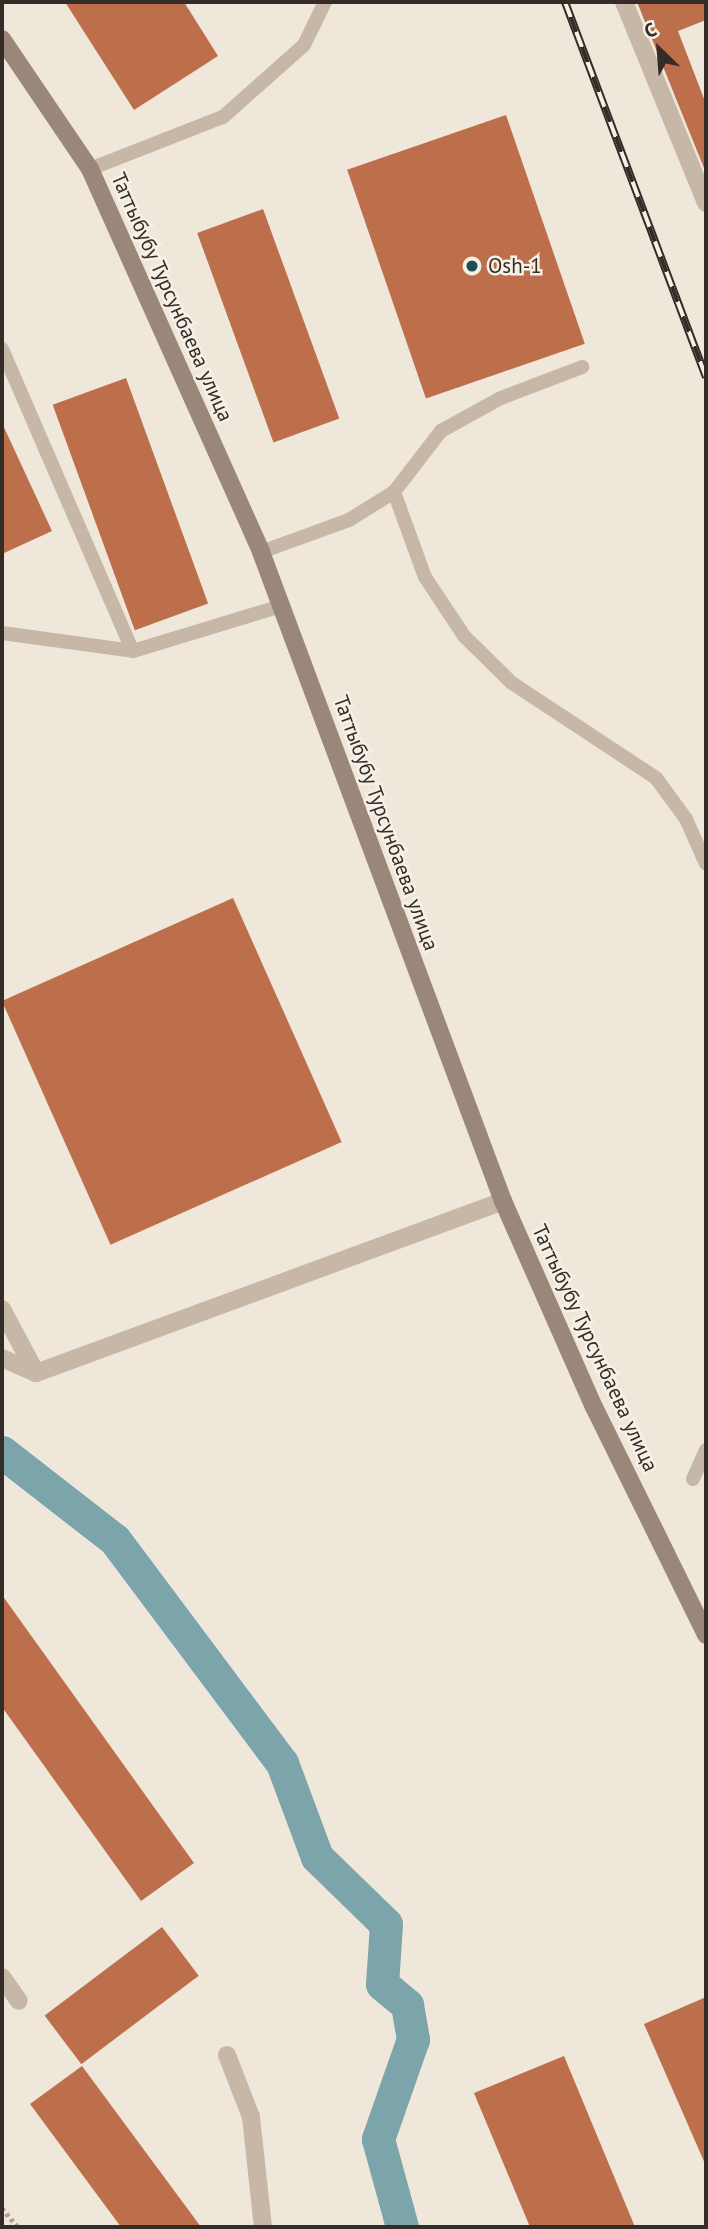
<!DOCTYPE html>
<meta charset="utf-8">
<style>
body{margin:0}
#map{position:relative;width:708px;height:2229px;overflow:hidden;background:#efe7da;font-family:"PT Sans",sans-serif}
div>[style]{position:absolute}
.canal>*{height:33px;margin:-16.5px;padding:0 16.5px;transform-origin:16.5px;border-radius:16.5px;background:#7ba5aa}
.building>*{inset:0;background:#bd6e4a;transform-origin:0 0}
.path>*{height:4.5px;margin-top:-2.25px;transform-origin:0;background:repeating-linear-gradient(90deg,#b2a191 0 3.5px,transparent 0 7px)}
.lane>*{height:14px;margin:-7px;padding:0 7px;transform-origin:7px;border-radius:7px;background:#c6b7a7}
.street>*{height:18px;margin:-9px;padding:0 9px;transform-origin:9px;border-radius:9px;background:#c6b7a7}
.secondary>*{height:18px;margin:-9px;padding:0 9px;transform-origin:9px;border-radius:9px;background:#9a8779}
.rail>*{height:8px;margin-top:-4px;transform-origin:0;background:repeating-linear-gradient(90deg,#f7f0e6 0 16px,#332c27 0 32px);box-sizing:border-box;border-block:2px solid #332c27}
.dots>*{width:19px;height:19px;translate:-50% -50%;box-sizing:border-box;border:4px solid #f7f0e6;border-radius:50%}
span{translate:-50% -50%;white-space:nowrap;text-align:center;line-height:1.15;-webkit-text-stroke:5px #f7f0e6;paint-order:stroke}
.poi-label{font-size:21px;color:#332c27}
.left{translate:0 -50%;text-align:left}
.street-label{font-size:21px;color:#332c27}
.frame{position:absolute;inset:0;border:4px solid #332c27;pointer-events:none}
.north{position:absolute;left:624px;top:14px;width:70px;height:70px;-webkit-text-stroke:5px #f7f0e6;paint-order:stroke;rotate:335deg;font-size:19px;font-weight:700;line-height:28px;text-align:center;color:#332c27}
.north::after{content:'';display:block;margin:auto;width:24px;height:32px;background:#332c27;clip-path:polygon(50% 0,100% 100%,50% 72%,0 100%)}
</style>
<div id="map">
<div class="canal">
<div style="left:2px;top:1452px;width:143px;rotate:37.9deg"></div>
<div style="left:115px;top:1540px;width:279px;rotate:53.2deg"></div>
<div style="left:282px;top:1763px;width:100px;rotate:69.6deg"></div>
<div style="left:317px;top:1857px;width:96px;rotate:44.2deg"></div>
<div style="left:386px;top:1924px;width:60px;rotate:93.8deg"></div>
<div style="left:382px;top:1984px;width:33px;rotate:40deg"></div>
<div style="left:407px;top:2005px;width:35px;rotate:80deg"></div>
<div style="left:413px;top:2039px;width:106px;rotate:109.3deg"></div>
<div style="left:378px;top:2139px;width:91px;rotate:74.7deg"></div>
</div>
<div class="building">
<div style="clip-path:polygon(65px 2px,184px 2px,218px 56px,134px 110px)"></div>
<div style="clip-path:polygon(637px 2px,706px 2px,706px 20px,678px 31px,706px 104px,706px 173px)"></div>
<div style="left:506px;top:115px;width:242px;height:168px;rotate:71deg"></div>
<div style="left:263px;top:209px;width:223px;height:70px;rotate:70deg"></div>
<div style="left:126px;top:378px;width:240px;height:78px;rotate:70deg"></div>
<div style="clip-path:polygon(2px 423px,52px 531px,2px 554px)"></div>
<div style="left:233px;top:898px;width:267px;height:253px;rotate:66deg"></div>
<div style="clip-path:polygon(2px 1595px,194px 1863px,141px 1901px,2px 1707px)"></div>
<div style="left:162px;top:1927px;width:61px;height:147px;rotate:53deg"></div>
<div style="clip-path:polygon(706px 1997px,706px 2166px,644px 2024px)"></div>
<div style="clip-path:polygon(564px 2056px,635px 2227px,530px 2227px,474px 2093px)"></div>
<div style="clip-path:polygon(82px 2066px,201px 2227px,121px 2227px,30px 2104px)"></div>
</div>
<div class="path">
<div style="left:2px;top:2208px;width:25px;rotate:50deg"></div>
</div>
<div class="lane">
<div style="left:90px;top:169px;width:143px;rotate:-21.4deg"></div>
<div style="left:223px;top:117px;width:108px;rotate:-41.6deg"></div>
<div style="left:304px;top:45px;width:48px;rotate:-64deg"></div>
<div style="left:2px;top:349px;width:329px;rotate:66.6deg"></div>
<div style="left:394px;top:492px;width:90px;rotate:70deg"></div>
<div style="left:425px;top:577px;width:71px;rotate:56.5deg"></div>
<div style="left:464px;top:636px;width:67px;rotate:44.4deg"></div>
<div style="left:512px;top:683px;width:173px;rotate:33.4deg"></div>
<div style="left:656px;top:778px;width:51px;rotate:53.8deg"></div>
<div style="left:686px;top:819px;width:49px;rotate:66deg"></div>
<div style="left:261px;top:552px;width:94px;rotate:-20deg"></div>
<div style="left:349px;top:520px;width:53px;rotate:-31.9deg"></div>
<div style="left:394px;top:492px;width:77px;rotate:-52.4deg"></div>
<div style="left:441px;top:431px;width:68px;rotate:-28.8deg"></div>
<div style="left:501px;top:398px;width:87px;rotate:-20.9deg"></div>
<div style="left:2px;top:633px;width:132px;rotate:7.8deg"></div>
<div style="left:133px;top:651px;width:155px;rotate:-16.9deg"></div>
<div style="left:693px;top:1479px;width:32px;rotate:-66deg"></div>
</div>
<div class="street">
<div style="left:624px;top:2px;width:217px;rotate:67.8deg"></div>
<div style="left:2px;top:1309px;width:72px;rotate:62deg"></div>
<div style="left:36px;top:1373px;width:498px;rotate:-20.2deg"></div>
<div style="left:2px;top:1358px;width:37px;rotate:24deg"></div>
<div style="left:2px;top:1977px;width:29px;rotate:55deg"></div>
<div style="left:227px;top:2055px;width:66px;rotate:68.8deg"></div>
<div style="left:251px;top:2117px;width:111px;rotate:83.8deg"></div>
</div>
<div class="secondary">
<div style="left:2px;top:39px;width:157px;rotate:55.9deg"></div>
<div style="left:90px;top:169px;width:419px;rotate:65.9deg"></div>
<div style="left:261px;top:552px;width:693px;rotate:69.55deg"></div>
<div style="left:503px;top:1201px;width:225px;rotate:66.2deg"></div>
<div style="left:594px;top:1407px;width:254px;rotate:63.8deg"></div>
</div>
<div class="rail">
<div style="left:565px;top:2px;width:401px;rotate:69.4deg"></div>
</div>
<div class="dots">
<div style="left:472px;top:266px;background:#204b51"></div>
</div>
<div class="poi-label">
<span class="left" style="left:488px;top:266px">Osh-1</span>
</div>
<div class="street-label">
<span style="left:172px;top:297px;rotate:66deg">Таттыбубу Турсунбаева улица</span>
<span style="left:386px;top:823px;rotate:70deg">Таттыбубу Турсунбаева улица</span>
<span style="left:595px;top:1348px;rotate:65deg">Таттыбубу Турсунбаева улица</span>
</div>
<div class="frame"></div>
<div class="north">С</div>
</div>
